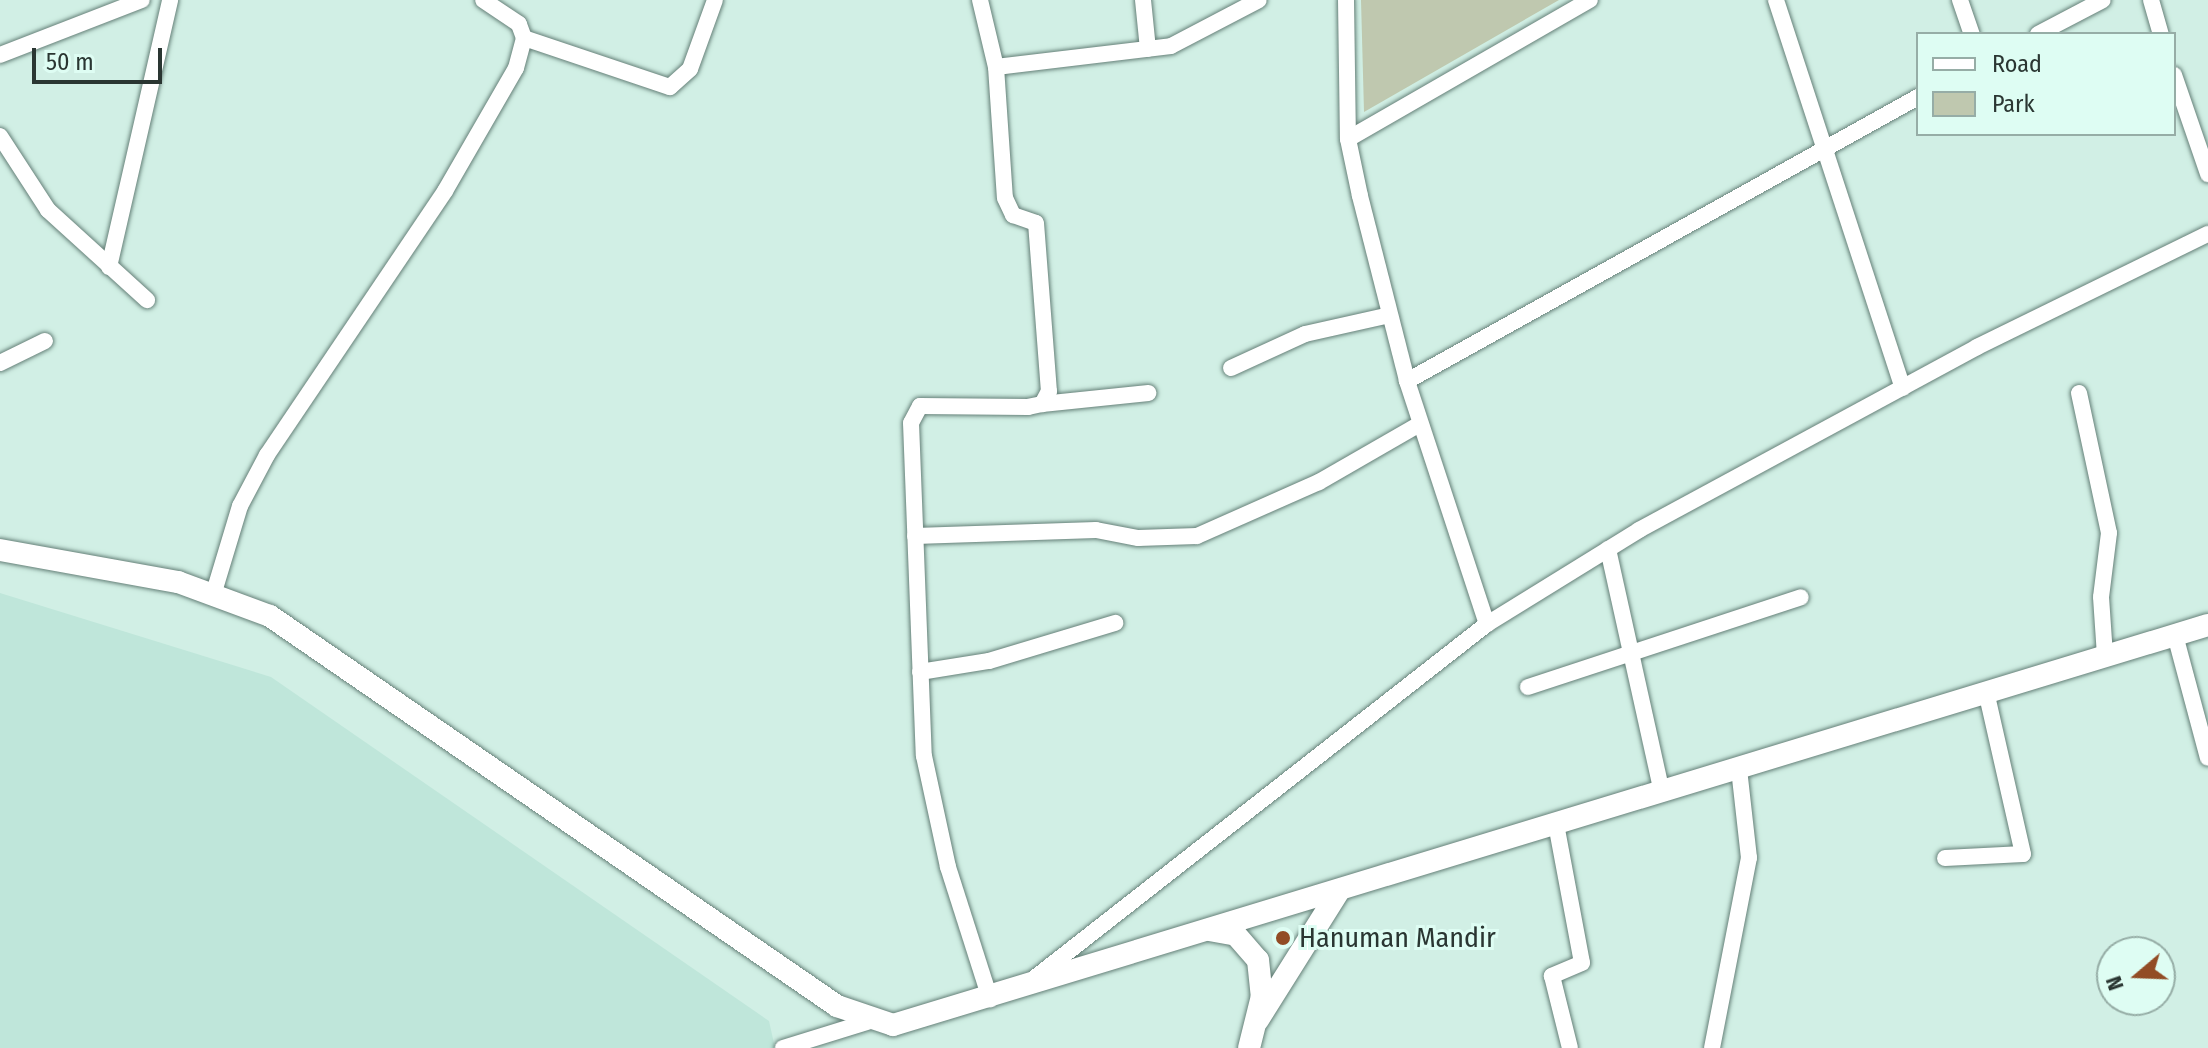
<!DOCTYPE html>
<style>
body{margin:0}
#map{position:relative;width:2208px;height:1048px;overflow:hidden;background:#d1efe5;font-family:"Fira Sans Condensed",sans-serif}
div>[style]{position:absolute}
.built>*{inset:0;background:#bfe6da}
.green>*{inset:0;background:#bfc8af}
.roads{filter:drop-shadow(0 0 2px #658078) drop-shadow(0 0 2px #658078)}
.street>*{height:16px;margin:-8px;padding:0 8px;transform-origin:8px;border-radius:8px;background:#fff}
.secondary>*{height:22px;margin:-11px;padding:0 11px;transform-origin:11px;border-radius:11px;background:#fff}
.dots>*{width:22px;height:22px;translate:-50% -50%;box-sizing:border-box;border:4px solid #defdf3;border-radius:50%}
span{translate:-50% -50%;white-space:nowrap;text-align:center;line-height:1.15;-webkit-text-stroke:6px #defdf3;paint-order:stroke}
.poi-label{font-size:28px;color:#2a3632}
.left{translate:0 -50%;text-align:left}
.legend{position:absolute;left:1916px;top:32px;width:260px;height:104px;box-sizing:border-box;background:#defdf3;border:2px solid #96ada6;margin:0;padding:10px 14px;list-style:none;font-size:24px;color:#2a3632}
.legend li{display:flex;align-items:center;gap:16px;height:40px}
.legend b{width:40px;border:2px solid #96ada6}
.north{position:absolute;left:2096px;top:936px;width:80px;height:80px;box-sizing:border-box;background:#defdf3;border:2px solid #96ada6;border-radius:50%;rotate:251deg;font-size:22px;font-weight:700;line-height:32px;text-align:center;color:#2a3632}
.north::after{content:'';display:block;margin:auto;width:28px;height:36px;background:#924c25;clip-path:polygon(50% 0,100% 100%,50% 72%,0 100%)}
.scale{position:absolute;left:32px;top:48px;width:130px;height:36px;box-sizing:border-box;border:4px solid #2a3632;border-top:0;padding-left:10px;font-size:24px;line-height:28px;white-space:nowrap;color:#2a3632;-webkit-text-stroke:6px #defdf3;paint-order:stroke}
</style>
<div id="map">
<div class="built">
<div style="clip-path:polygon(0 593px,271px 677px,769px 1021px,775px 1048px,0 1048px)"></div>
</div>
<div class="green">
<div style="clip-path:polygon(1361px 0,1559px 0,1364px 112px)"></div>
</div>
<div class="roads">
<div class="street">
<div style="left:980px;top:0;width:69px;rotate:76.6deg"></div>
<div style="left:996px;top:67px;width:131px;rotate:86.1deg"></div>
<div style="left:1005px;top:198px;width:19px;rotate:65deg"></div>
<div style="left:1013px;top:215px;width:24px;rotate:19deg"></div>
<div style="left:1036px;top:223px;width:169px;rotate:85.6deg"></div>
<div style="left:1049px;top:391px;width:15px;rotate:118deg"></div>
<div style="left:1042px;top:404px;width:14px;rotate:168deg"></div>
<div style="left:1028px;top:407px;width:108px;rotate:-179.5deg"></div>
<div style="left:920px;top:406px;width:19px;rotate:118deg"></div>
<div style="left:911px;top:423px;width:333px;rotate:87.8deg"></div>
<div style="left:924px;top:756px;width:114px;rotate:77.8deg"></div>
<div style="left:948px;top:867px;width:139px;rotate:72.3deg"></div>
<div style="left:1143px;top:0;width:49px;rotate:84.2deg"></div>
<div style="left:1346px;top:0;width:139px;rotate:89.2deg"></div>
<div style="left:1348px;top:139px;width:58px;rotate:78.1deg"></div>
<div style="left:1360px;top:196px;width:191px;rotate:75.7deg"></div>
<div style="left:1407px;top:381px;width:256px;rotate:71.8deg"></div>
<div style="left:1776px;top:0;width:408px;rotate:71.9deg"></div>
<div style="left:1960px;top:0;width:36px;rotate:71deg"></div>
<div style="left:2151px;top:0;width:35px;rotate:74deg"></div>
<div style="left:2038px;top:34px;width:73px;rotate:-27.6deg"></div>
<div style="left:524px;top:38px;width:154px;rotate:18.6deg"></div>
<div style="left:670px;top:87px;width:27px;rotate:-42deg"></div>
<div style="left:690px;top:69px;width:73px;rotate:-70.1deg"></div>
<div style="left:0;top:55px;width:152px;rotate:-21.2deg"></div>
<div style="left:996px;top:67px;width:176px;rotate:-6.8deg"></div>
<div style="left:1171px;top:46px;width:99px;rotate:-27.6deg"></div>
<div style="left:2174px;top:75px;width:105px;rotate:71deg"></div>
<div style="left:0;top:136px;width:88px;rotate:57deg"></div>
<div style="left:48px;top:210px;width:134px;rotate:42.3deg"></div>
<div style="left:1348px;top:139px;width:279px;rotate:-29.9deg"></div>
<div style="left:109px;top:267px;width:274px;rotate:-77.1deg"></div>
<div style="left:0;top:363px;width:50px;rotate:-26.1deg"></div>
<div style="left:1231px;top:368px;width:81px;rotate:-24.7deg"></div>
<div style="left:1305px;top:334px;width:87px;rotate:-12.6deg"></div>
<div style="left:1407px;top:381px;width:585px;rotate:-29.06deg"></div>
<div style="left:2079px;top:393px;width:143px;rotate:77.9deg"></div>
<div style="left:2109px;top:533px;width:64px;rotate:97.1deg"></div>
<div style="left:2101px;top:597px;width:59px;rotate:86.1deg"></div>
<div style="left:1042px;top:404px;width:107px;rotate:-5.9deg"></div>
<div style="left:915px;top:536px;width:181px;rotate:-1.9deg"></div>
<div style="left:1096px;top:530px;width:43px;rotate:10.8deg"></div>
<div style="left:1138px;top:538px;width:59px;rotate:-1.9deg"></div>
<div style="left:1197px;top:536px;width:133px;rotate:-23.9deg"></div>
<div style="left:1319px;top:482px;width:116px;rotate:-29.9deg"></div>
<div style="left:1608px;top:549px;width:249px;rotate:77.5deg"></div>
<div style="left:214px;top:592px;width:90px;rotate:-73.2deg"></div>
<div style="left:240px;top:506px;width:58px;rotate:-62.1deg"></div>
<div style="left:267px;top:455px;width:318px;rotate:-56deg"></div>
<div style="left:445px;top:191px;width:142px;rotate:-60deg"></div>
<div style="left:516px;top:68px;width:31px;rotate:-75deg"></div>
<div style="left:524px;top:38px;width:15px;rotate:-110deg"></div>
<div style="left:519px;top:24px;width:43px;rotate:-146.3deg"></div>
<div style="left:2175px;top:635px;width:127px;rotate:75deg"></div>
<div style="left:920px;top:672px;width:70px;rotate:-9.1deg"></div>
<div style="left:989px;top:661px;width:132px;rotate:-16.8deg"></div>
<div style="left:1528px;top:687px;width:287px;rotate:-18.2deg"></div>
<div style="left:1556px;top:824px;width:141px;rotate:79.4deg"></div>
<div style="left:1582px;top:963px;width:33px;rotate:157deg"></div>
<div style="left:1552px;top:976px;width:74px;rotate:76deg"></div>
<div style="left:1945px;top:858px;width:78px;rotate:-2.9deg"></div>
<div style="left:2023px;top:854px;width:167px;rotate:-102.8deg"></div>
<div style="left:1032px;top:980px;width:578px;rotate:-38.04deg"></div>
<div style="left:1487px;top:624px;width:179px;rotate:-31.7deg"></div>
<div style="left:1639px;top:530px;width:384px;rotate:-28.4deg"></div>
<div style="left:1977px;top:347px;width:257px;rotate:-26.1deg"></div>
<div style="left:783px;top:1048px;width:88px;rotate:-17.2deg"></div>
<div style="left:1712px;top:1048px;width:194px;rotate:-79deg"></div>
<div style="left:1749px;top:858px;width:90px;rotate:-96.4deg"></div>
</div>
<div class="secondary">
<div style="left:0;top:550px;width:181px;rotate:10.2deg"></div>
<div style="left:178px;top:582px;width:98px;rotate:20.3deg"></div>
<div style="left:270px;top:616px;width:688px;rotate:34.52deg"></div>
<div style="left:837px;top:1006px;width:59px;rotate:18.7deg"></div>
<div style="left:893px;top:1025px;width:1374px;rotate:-16.92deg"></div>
<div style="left:1209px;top:930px;width:27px;rotate:10deg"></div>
<div style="left:1236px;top:935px;width:33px;rotate:49deg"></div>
<div style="left:1258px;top:960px;width:36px;rotate:84deg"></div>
<div style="left:1262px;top:996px;width:54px;rotate:104deg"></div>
<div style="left:1258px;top:1020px;width:152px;rotate:-57.9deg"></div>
</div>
</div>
<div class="dots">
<div style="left:1283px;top:938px;background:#924c25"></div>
</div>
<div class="poi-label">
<span class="left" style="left:1299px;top:938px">Hanuman Mandir</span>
</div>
<ul class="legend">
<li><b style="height:10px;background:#fff"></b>Road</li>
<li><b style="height:22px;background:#bfc8af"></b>Park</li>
</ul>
<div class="north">N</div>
<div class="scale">50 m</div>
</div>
